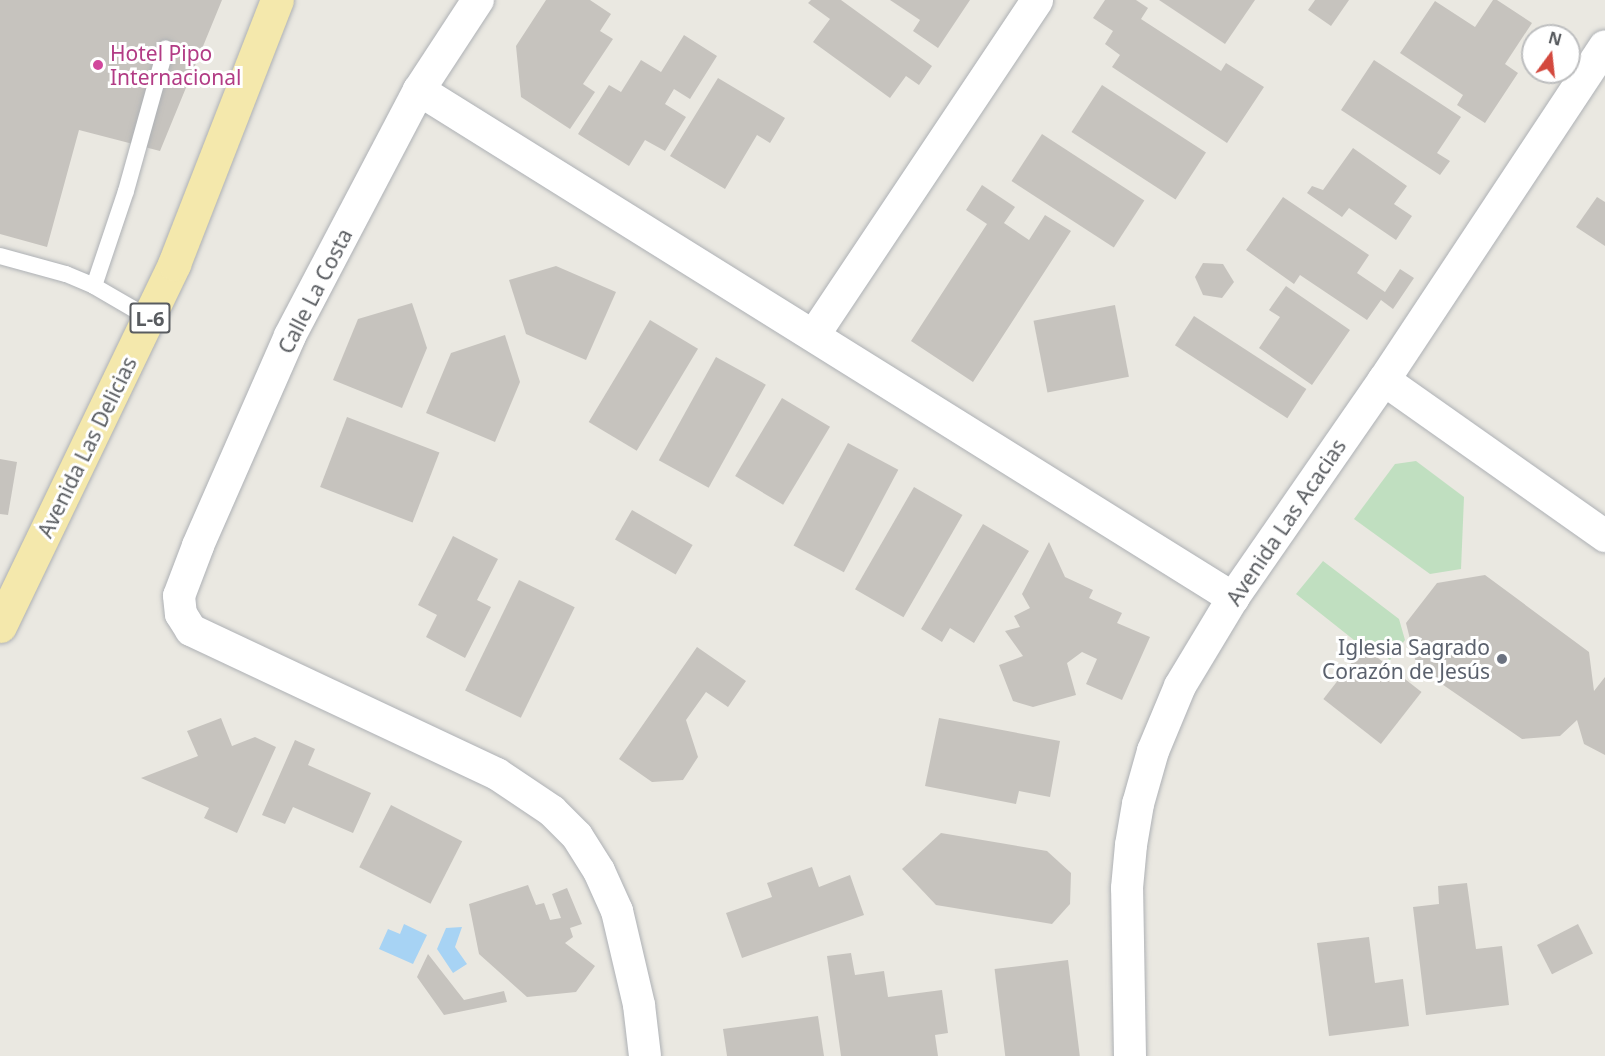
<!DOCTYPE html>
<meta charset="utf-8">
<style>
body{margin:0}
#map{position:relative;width:1605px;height:1056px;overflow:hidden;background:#eae8e1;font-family:"Noto Sans",sans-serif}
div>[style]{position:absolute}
.green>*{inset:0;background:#c0dfc0}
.water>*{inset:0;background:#a7d3f4}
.building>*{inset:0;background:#c6c3be;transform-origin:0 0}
.roads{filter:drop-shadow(0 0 2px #aeb1b5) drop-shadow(0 0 2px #aeb1b5)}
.lane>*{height:16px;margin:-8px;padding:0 8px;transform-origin:8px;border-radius:8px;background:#fff}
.street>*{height:32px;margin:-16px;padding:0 16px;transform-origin:16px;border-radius:16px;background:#fff}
.primary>*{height:33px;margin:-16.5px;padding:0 16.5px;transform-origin:16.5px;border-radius:16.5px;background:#f4e8ac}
.dots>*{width:16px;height:16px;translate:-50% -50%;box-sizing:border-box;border:3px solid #fff;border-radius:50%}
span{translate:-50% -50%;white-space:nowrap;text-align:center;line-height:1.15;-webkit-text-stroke:6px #fff;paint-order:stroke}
.shield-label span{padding:2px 4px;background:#fff;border:2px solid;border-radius:4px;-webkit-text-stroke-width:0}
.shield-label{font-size:20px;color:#595c60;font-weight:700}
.hotel-label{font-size:21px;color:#b23c85}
.left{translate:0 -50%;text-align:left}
.street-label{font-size:21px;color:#595c60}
.worship-label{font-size:21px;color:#5b616d}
.right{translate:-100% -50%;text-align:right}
.north{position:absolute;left:1521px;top:24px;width:60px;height:60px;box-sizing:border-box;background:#fff;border:2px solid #bdbebf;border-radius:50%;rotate:15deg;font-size:16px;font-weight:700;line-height:24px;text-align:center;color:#595c60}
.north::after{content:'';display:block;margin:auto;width:21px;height:27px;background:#d3493e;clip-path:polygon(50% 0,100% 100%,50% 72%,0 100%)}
</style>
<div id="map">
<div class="green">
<div style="clip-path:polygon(1416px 461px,1464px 497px,1461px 569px,1430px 574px,1354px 519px,1395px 464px)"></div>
<div style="clip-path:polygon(1323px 561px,1399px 619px,1405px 640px,1390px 660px,1364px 640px,1359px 644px,1296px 594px)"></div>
</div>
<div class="water">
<div style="clip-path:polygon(404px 924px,427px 935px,413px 964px,379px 949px,388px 929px,400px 934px)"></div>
<div style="clip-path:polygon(462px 927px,455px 947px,467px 964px,453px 973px,437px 949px,446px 928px)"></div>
</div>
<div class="building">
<div style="clip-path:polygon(0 0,222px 0,160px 151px,79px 130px,47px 247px,0 234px)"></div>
<div style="clip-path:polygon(546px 0,590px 0,611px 14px,600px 31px,613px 39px,583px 84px,595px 92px,570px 129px,521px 97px,516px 46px)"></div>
<div style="clip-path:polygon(811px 0,841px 0,932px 66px,919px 85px,906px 76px,890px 98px,813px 42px,830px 19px,808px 3px)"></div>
<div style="clip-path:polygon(890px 0,970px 0,938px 48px,913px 31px,920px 20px)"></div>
<div style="clip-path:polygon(1105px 0,1136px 0,1148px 8px,1141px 19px,1221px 71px,1226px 63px,1264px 87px,1227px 143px,1112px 67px,1120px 55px,1105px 44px,1113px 31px,1093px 18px)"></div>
<div style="clip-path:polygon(1159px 0,1255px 0,1225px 44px)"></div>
<div style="clip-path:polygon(1315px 0,1349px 0,1331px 26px,1308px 10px)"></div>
<div style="clip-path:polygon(1493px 0,1497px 0,1532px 23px,1505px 64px,1518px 73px,1485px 123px,1457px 105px,1463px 95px,1400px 53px,1435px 1px,1475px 27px)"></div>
<div style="clip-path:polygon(684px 35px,717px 56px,690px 99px,674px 89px,665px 104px,686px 117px,665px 151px,645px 140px,629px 166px,578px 134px,609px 85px,621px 92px,641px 60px,661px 72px)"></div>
<div style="clip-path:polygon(1374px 60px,1461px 117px,1437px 153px,1450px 161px,1440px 175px,1341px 110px)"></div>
<div style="clip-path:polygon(718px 78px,785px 118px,770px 143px,757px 135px,725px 189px,670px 156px)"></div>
<div style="left:1102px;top:85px;width:124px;height:56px;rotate:33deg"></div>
<div style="left:1042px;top:134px;width:122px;height:56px;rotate:33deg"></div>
<div style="clip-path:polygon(1353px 148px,1407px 186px,1394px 204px,1412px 216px,1396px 240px,1349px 208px,1342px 217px,1307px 193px,1312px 186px,1323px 190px)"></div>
<div style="clip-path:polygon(982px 185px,1015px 207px,1004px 223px,1029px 240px,1045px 215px,1071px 231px,973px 382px,911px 341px,987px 224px,966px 210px)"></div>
<div style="clip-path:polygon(1283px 197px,1369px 255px,1357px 273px,1385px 292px,1400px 269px,1414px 278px,1393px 309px,1381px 300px,1367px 320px,1300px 275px,1294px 284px,1246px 250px)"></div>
<div style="clip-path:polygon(1597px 197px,1605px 202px,1605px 246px,1576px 227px)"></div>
<div style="clip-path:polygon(1203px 263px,1223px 264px,1234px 282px,1222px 298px,1203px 295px,1195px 277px)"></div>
<div style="clip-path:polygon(556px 266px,616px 292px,586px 360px,526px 334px,509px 280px)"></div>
<div style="clip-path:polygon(1286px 286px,1350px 330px,1312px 385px,1259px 348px,1280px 317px,1269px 310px)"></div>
<div style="clip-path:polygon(412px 303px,427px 348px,402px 408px,333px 380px,358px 319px)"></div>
<div style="left:1115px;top:305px;width:73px;height:83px;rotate:79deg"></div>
<div style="left:1194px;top:316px;width:134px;height:35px;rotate:33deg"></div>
<div style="left:650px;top:320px;width:56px;height:119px;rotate:31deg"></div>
<div style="clip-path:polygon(505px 335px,520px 382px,495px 442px,426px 413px,451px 353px)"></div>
<div style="left:716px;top:357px;width:57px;height:118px;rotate:29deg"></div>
<div style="left:782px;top:398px;width:56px;height:91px;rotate:31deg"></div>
<div style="left:347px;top:417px;width:99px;height:75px;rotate:21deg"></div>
<div style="left:848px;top:443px;width:57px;height:116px;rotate:28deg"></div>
<div style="clip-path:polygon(0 459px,17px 462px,8px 515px,0 514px)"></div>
<div style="left:914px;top:487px;width:56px;height:118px;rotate:30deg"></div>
<div style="left:632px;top:510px;width:70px;height:34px;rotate:30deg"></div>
<div style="clip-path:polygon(983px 524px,1029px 551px,974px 643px,950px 628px,942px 642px,921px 629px)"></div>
<div style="clip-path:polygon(453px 536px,498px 559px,477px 600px,491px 607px,465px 658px,426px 637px,437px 615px,418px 605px)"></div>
<div style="clip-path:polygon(1049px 542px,1065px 577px,1093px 590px,1089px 598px,1122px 613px,1117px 623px,1150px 637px,1122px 700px,1086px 684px,1097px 659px,1082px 652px,1067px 663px,1076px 695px,1033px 707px,1013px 701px,999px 665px,1023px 656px,1005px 631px,1020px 627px,1014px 616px,1030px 608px,1022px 594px)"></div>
<div style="clip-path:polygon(1485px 575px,1589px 652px,1594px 691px,1605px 677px,1605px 755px,1584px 744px,1577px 720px,1560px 736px,1522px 739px,1417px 667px,1406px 623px,1437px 583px)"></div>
<div style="left:519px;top:580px;width:62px;height:123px;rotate:26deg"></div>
<div style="clip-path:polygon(697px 647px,746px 681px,728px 707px,706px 692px,686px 720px,698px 757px,683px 780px,652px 782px,619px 759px)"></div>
<div style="left:1364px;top:647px;width:73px;height:66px;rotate:38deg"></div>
<div style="clip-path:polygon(221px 718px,232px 746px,255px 737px,276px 747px,237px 833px,204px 818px,209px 808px,141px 778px,198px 756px,187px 731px)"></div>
<div style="clip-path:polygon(939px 718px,1060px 741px,1050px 797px,1019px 791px,1016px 804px,925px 786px)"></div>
<div style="clip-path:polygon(295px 740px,315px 749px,308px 765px,371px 793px,353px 833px,293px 807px,285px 824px,262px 815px)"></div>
<div style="left:391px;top:805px;width:80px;height:70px;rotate:27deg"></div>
<div style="clip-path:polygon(941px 833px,1047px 851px,1071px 873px,1070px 904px,1052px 924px,936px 905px,902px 869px)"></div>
<div style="clip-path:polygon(812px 867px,819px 887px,850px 875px,864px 915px,742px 958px,726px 913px,772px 897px,767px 883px)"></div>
<div style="clip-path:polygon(1467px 883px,1476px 949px,1502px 946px,1509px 1005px,1426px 1015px,1413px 907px,1439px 904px,1438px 886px)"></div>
<div style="clip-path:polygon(528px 885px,536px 905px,544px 903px,550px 920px,561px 918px,552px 894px,567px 888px,582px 924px,570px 928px,573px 937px,565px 943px,595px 966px,576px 992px,527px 997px,479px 954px,469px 904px)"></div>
<div style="left:1578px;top:924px;width:33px;height:46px;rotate:63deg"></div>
<div style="clip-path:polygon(1369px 937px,1375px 983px,1403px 979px,1409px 1026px,1329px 1036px,1317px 943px)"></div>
<div style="clip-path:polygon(851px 953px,855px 975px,884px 971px,888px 997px,942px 990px,948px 1033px,935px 1035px,938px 1056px,841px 1056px,827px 956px)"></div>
<div style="clip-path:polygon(428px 954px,464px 1000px,504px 991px,507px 1002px,444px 1015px,417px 977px)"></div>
<div style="left:1068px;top:960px;width:97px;height:74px;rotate:83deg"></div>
<div style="clip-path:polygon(818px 1016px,824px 1056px,727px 1056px,723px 1029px)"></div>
</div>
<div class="roads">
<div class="lane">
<div style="left:0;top:256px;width:68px;rotate:15.3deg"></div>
<div style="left:66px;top:274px;width:30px;rotate:23deg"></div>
<div style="left:149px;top:318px;width:64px;rotate:-149.8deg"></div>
<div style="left:94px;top:286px;width:100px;rotate:-71.4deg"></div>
<div style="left:126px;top:191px;width:148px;rotate:-74.4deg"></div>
</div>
<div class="street">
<div style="left:478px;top:0;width:108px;rotate:123.2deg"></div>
<div style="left:419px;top:90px;width:278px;rotate:117.7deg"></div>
<div style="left:290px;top:336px;width:229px;rotate:113.7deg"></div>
<div style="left:198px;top:546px;width:53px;rotate:110.8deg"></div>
<div style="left:179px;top:596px;width:18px;rotate:84deg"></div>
<div style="left:181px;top:614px;width:19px;rotate:58deg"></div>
<div style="left:191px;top:630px;width:338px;rotate:25.2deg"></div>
<div style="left:497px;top:774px;width:66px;rotate:33.9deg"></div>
<div style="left:552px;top:811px;width:35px;rotate:45deg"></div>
<div style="left:577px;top:836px;width:41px;rotate:57.8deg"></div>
<div style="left:599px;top:871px;width:44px;rotate:65.8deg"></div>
<div style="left:617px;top:911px;width:97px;rotate:76.8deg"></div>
<div style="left:639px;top:1005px;width:51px;rotate:83.3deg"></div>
<div style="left:419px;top:90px;width:960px;rotate:31.97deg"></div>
<div style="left:814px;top:335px;width:402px;rotate:-56.3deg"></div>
<div style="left:1384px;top:380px;width:271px;rotate:35.2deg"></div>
<div style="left:1130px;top:1056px;width:168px;rotate:-91deg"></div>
<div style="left:1127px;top:888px;width:43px;rotate:-84.7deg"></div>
<div style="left:1131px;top:845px;width:42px;rotate:-80.3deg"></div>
<div style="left:1138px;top:804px;width:55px;rotate:-74.2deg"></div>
<div style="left:1153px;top:751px;width:70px;rotate:-67.4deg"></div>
<div style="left:1180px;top:686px;width:103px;rotate:-58.9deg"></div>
<div style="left:1233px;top:598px;width:265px;rotate:-55.3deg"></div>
<div style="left:1384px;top:380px;width:400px;rotate:-56.5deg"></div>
</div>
<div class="primary">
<div style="left:0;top:626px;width:402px;rotate:-64.3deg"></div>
<div style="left:174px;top:264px;width:283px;rotate:-68.7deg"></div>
</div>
</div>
<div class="dots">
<div style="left:98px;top:65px;background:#d1479c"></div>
<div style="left:1502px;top:659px;background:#6b7280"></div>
</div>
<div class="shield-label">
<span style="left:150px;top:318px">L-6</span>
</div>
<div class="hotel-label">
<span class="left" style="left:110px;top:65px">Hotel Pipo<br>Internacional</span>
</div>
<div class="street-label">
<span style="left:315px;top:291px;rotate:-63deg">Calle La Costa</span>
<span style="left:87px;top:447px;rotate:-64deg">Avenida Las Delicias</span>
<span style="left:1286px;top:522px;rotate:-56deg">Avenida Las Acacias</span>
</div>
<div class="worship-label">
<span class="right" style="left:1490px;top:659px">Iglesia Sagrado<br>Corazón de Jesús</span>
</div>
<div class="north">N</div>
</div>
